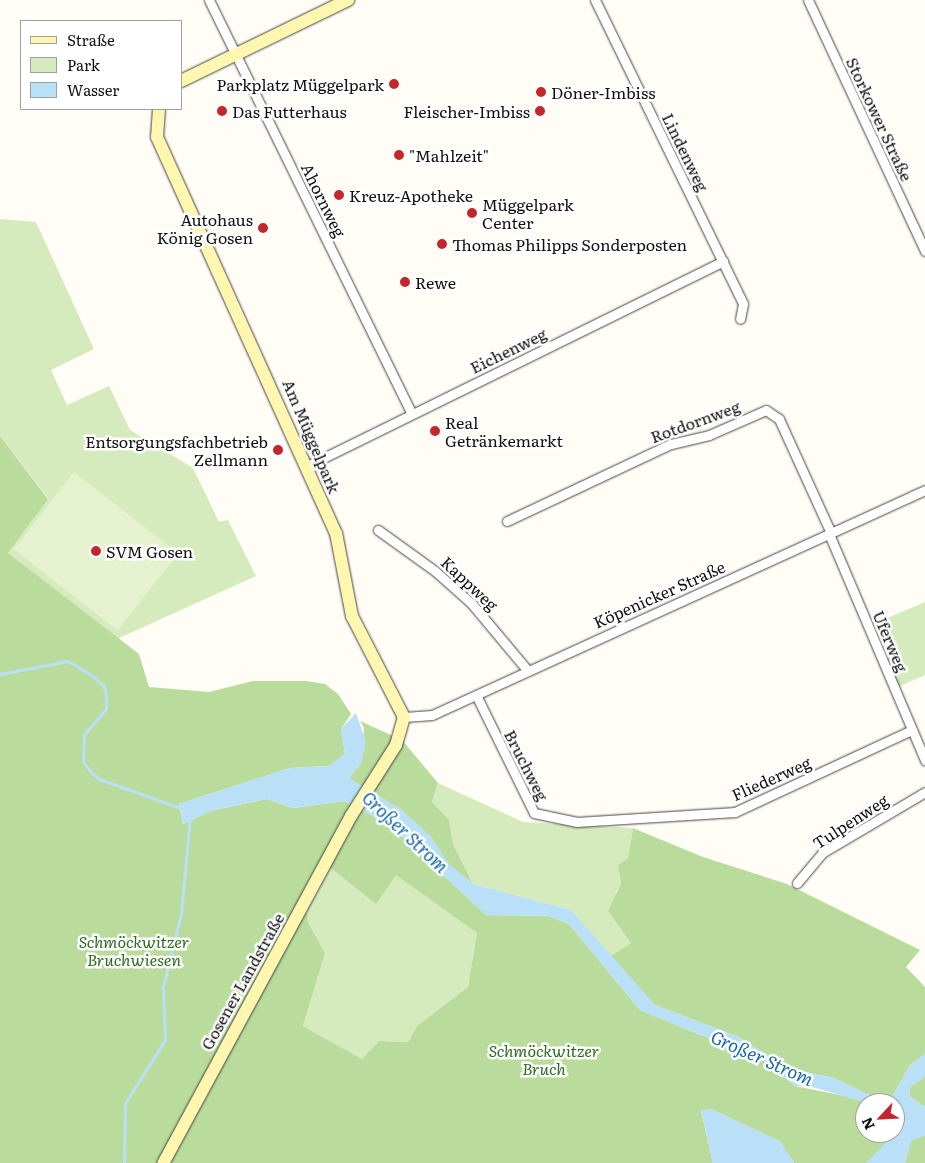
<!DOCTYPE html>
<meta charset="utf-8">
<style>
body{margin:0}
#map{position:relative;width:925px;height:1163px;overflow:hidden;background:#fffdf5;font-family:Literata,serif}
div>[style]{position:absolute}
.green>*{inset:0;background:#d5ebbd}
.forest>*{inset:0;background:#b9dc9c}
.pitch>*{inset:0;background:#e6f2cf;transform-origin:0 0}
.water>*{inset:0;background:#b9e0f7}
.stream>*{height:3px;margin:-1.5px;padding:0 1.5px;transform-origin:1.5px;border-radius:1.5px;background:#b9e0f7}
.roads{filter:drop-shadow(0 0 1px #444) drop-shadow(0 0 1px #444)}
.street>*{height:9px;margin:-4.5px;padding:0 4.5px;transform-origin:4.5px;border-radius:4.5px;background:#fff}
.secondary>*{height:12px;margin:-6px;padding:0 6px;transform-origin:6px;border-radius:6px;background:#fff6b0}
.dots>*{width:14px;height:14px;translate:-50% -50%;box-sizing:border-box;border:2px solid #fff;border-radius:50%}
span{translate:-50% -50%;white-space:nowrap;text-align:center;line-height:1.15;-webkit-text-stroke:5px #fff;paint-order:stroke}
.poi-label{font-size:16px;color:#111}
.right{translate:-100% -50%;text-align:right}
.left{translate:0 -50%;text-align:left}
.street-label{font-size:16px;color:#111}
.park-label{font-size:16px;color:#2f6b1f;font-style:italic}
.water-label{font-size:18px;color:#1768a6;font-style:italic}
.legend{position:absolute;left:20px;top:20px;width:162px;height:90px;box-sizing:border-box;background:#fff;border:1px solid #a0a0a0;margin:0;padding:6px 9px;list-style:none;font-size:15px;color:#111}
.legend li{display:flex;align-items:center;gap:10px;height:25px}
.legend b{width:25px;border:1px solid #a0a0a0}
.north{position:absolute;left:855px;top:1093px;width:50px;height:50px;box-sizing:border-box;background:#fff;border:1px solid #a0a0a0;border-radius:50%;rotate:245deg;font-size:14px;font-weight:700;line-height:20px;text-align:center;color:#111}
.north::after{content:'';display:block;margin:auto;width:18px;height:22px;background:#c4262e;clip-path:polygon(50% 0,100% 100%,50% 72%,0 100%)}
</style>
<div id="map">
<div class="green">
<div style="clip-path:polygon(0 219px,36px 222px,94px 349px,51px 370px,67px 405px,109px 386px,130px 430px,193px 468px,219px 522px,228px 520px,256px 576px,117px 639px,8px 553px,48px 498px,0 436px)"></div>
<div style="clip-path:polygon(925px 602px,925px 675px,896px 688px,869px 626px)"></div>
<div style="clip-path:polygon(438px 783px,523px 822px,633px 828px,628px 858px,618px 865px,621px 883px,616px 892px,631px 943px,609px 957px,571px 910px,473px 884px,453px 844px,449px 820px,432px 802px)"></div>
<div style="clip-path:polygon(321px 860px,396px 874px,477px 933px,468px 987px,417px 1026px,408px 1042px,379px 1041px,362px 1059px,303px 1026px,325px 953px,308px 922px,304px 892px)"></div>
</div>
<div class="forest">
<div style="clip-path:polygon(evenodd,0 436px,48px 499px,8px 553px,139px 654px,149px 687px,209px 692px,253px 681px,306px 681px,325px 684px,338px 694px,351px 714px,341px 729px,345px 754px,329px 766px,290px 768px,179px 804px,183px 824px,210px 811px,267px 799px,293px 808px,345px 801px,391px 826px,486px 915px,549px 916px,569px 924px,640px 1010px,764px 1061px,795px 1086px,865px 1100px,865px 1133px,895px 1133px,897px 1124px,898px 1129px,885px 1148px,866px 1163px,794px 1163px,779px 1141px,711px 1109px,701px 1111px,713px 1163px,0 1163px,0 436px,321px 860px,376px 904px,396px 875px,477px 933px,468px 987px,417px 1026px,408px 1042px,379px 1041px,362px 1059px,303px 1026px,325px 953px,308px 922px,304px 892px,321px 860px)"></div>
<div style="clip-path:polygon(360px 721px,402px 740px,438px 783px,432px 802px,449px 820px,453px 844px,473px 884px,448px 864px,430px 836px,349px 778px,361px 763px,364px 728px)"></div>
<div style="clip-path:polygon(633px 828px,703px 857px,787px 884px,920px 950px,906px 967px,925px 987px,925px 1054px,910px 1065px,892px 1097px,878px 1099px,834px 1078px,791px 1069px,736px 1036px,655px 1005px,635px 988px,609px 957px,631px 943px,608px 911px,621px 883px,618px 865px,628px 858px)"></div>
<div style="clip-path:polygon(925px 1076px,925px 1107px,909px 1096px,910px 1087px)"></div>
<div style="clip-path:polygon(925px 1135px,925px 1163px,905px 1163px,911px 1140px)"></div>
</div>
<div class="pitch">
<div style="left:74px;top:472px;width:132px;height:98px;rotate:38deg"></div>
</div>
<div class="water">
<div style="clip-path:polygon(356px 713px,366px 742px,361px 763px,349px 778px,401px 809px,430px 836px,449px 864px,473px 884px,571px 910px,655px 1005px,736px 1036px,791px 1069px,834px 1078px,878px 1099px,892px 1097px,910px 1065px,925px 1054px,925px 1076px,910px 1087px,909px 1096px,925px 1107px,925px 1135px,911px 1141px,905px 1163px,866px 1163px,898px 1130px,895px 1103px,867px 1103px,809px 1086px,795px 1086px,764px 1061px,640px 1010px,569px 924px,549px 916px,486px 915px,391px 826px,345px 801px,293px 808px,267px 799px,210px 811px,183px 824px,179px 804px,290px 768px,329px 766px,345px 754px,341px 729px)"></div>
<div style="clip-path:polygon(711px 1109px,780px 1141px,794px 1163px,713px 1163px,701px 1110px)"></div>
</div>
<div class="stream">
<div style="left:0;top:674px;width:69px;rotate:-10.8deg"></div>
<div style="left:68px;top:661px;width:29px;rotate:31deg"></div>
<div style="left:93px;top:676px;width:15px;rotate:42deg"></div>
<div style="left:104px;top:686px;width:10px;rotate:79deg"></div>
<div style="left:106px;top:696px;width:13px;rotate:90deg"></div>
<div style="left:106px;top:709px;width:33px;rotate:131deg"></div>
<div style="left:84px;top:734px;width:27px;rotate:92deg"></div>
<div style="left:83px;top:761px;width:12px;rotate:55deg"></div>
<div style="left:90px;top:771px;width:12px;rotate:42deg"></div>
<div style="left:99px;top:779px;width:87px;rotate:19.5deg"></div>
<div style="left:124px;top:1163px;width:60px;rotate:-89deg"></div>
<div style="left:125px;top:1103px;width:75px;rotate:-57.6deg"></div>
<div style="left:165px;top:1040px;width:53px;rotate:-92.2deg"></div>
<div style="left:163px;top:987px;width:75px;rotate:-76.1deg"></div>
<div style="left:181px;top:914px;width:97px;rotate:-84.7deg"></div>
</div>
<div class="roads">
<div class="street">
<div style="left:209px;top:0;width:461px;rotate:63.9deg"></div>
<div style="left:595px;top:0;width:338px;rotate:64deg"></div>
<div style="left:743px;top:304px;width:15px;rotate:101deg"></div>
<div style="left:808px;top:0;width:277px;rotate:65deg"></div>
<div style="left:307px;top:466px;width:464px;rotate:-26.2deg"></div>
<div style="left:507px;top:521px;width:181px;rotate:-25.2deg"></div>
<div style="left:671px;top:444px;width:39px;rotate:-13deg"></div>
<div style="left:709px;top:435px;width:62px;rotate:-23.7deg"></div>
<div style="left:766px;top:410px;width:16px;rotate:35deg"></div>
<div style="left:779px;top:419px;width:125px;rotate:65.5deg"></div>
<div style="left:378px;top:530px;width:70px;rotate:35.7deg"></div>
<div style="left:435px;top:571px;width:50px;rotate:41.7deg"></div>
<div style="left:472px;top:604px;width:87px;rotate:50.1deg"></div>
<div style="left:829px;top:534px;width:246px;rotate:67deg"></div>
<div style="left:476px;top:695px;width:131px;rotate:63.8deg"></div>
<div style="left:534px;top:813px;width:44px;rotate:11.8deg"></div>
<div style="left:577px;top:822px;width:158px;rotate:-3.6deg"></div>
<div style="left:735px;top:812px;width:195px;rotate:-24.9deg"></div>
<div style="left:404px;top:717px;width:28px;rotate:-4deg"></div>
<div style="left:432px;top:715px;width:542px;rotate:-24.53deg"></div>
<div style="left:797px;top:883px;width:39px;rotate:-50deg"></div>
<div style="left:822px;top:853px;width:120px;rotate:-30.6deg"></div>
</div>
<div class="secondary">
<div style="left:181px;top:81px;width:186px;rotate:-25.9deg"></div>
<div style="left:159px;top:109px;width:28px;rotate:94deg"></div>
<div style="left:157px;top:137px;width:435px;rotate:65.7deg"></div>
<div style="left:336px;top:533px;width:85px;rotate:79.1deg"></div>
<div style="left:352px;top:616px;width:114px;rotate:62.8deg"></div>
<div style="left:404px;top:717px;width:29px;rotate:106deg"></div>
<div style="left:396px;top:745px;width:84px;rotate:122.4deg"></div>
<div style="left:351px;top:816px;width:395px;rotate:118.4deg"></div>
</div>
</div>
<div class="dots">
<div style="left:394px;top:84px;background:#c4262e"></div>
<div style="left:541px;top:92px;background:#c4262e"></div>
<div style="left:222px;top:111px;background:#c4262e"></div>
<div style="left:540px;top:111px;background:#c4262e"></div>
<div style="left:399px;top:155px;background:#c4262e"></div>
<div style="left:339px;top:195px;background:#c4262e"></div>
<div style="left:472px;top:213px;background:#c4262e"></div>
<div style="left:263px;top:228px;background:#c4262e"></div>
<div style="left:442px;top:244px;background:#c4262e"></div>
<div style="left:405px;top:282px;background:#c4262e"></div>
<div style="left:435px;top:431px;background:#c4262e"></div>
<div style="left:278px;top:450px;background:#c4262e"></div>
<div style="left:96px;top:551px;background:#c4262e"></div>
</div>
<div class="poi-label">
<span class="right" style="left:384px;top:84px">Parkplatz Müggelpark</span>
<span class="left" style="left:551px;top:92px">Döner-Imbiss</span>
<span class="left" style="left:232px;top:111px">Das Futterhaus</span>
<span class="right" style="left:530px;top:111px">Fleischer-Imbiss</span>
<span class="left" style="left:409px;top:155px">"Mahlzeit"</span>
<span class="left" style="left:349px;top:195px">Kreuz-Apotheke</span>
<span class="left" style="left:482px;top:213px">Müggelpark<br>Center</span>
<span class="right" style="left:253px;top:228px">Autohaus<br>König Gosen</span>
<span class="left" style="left:452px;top:244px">Thomas Philipps Sonderposten</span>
<span class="left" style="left:415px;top:282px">Rewe</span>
<span class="left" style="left:445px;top:431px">Real<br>Getränkemarkt</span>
<span class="right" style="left:268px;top:450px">Entsorgungsfachbetrieb<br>Zellmann</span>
<span class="left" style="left:106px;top:551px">SVM Gosen</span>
</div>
<div class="street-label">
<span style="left:880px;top:119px;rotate:65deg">Storkower Straße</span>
<span style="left:686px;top:152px;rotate:64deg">Lindenweg</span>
<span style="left:324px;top:200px;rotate:64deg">Ahornweg</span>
<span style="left:508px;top:350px;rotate:-26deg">Eichenweg</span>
<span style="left:695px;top:421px;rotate:-20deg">Rotdornweg</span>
<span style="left:312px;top:436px;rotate:67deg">Am Müggelpark</span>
<span style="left:470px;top:583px;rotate:43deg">Kappweg</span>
<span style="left:659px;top:594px;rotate:-24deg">Köpenicker Straße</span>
<span style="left:891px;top:641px;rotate:67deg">Uferweg</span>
<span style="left:527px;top:765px;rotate:63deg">Bruchweg</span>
<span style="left:771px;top:778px;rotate:-24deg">Fliederweg</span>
<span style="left:850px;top:821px;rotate:-33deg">Tulpenweg</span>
<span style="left:242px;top:981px;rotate:-61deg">Gosener Landstraße</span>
</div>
<div class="park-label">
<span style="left:134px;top:950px">Schmöckwitzer<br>Bruchwiesen</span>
<span style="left:544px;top:1059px">Schmöckwitzer<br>Bruch</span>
</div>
<div class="water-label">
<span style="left:405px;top:832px;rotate:43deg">Großer Strom</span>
<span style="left:762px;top:1058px;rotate:24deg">Großer Strom</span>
</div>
<ul class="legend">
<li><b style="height:6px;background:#fff6b0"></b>Straße</li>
<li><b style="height:14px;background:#d5ebbd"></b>Park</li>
<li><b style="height:14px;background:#b9e0f7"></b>Wasser</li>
</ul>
<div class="north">N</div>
</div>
